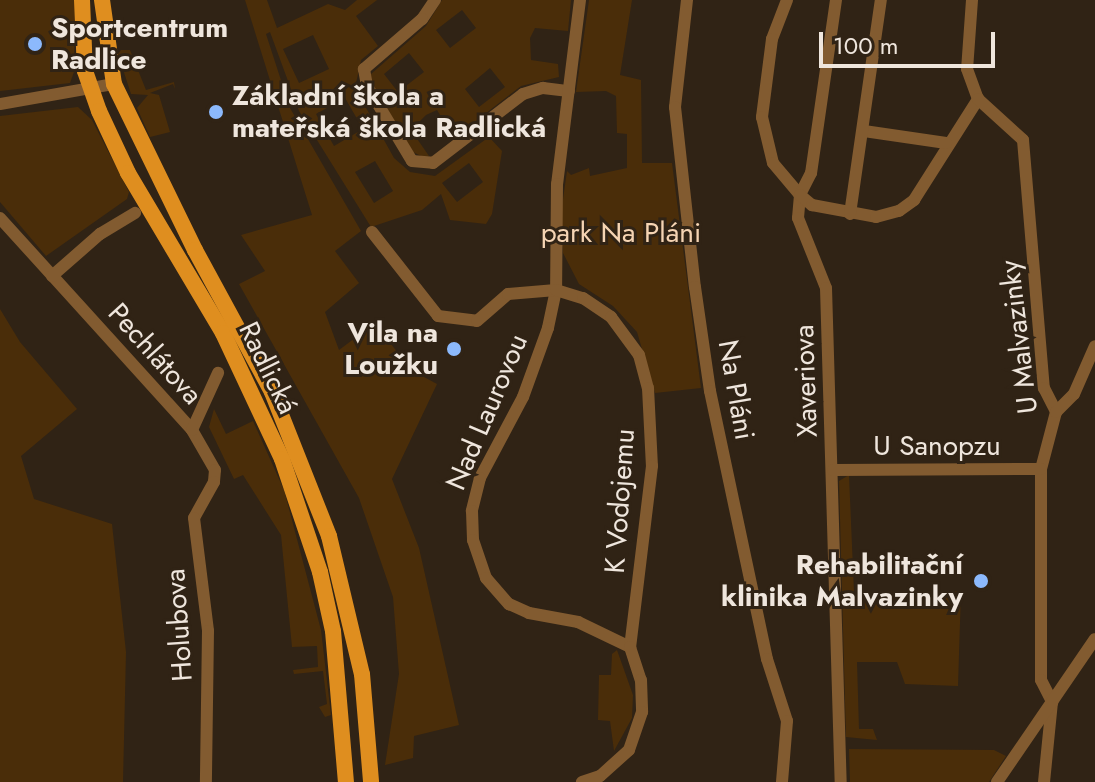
<!DOCTYPE html>
<meta charset="utf-8">
<style>
body{margin:0}
#map{position:relative;width:1095px;height:782px;overflow:hidden;background:#302315;font-family:Jost,sans-serif}
div>[style]{position:absolute}
.green>*{inset:0;background:#4a2d09}
.minor>*{height:12px;margin:-6px;padding:0 6px;transform-origin:6px;border-radius:6px;background:#825b30}
.major>*{height:16px;margin:-8px;padding:0 8px;transform-origin:8px;border-radius:8px;background:#df8e1f}
.dots>*{width:22px;height:22px;translate:-50% -50%;box-sizing:border-box;border:4px solid #302315;border-radius:50%}
span{translate:-50% -50%;white-space:nowrap;text-align:center;line-height:1.15;-webkit-text-stroke:6px #302315;paint-order:stroke}
.poi-label{font-size:28px;color:#efe6dd;font-weight:700}
.left{translate:0 -50%;text-align:left}
.right{translate:-100% -50%;text-align:right}
.park-label{font-size:28px;color:#f5d4b3}
.street-label{font-size:28px;color:#efe6dd}
.scale{position:absolute;left:819px;top:32px;width:176px;height:36px;box-sizing:border-box;border:4px solid #efe6dd;border-top:0;padding-left:10px;font-size:24px;line-height:28px;white-space:nowrap;color:#efe6dd;-webkit-text-stroke:6px #302315;paint-order:stroke}
</style>
<div id="map">
<div class="green">
<div style="clip-path:polygon(0 0,75px 0,74px 72px,70px 83px,0 91px)"></div>
<div style="clip-path:polygon(evenodd,245px 0,267px 0,277px 28px,328px 4px,345px 10px,357px 0,377px 0,356px 16px,378px 46px,361px 60px,355px 88px,394px 158px,410px 172px,435px 176px,489px 137px,502px 151px,492px 214px,486px 224px,450px 220px,441px 194px,422px 210px,371px 227px,299px 111px,270px 32px,266px 34px,290px 108px,361px 231px,335px 251px,359px 283px,325px 312px,339px 350px,375px 323px,411px 370px,437px 384px,392px 479px,419px 548px,459px 725px,414px 736px,413px 758px,385px 765px,399px 674px,393px 597px,359px 498px,239px 284px,265px 271px,241px 235px,312px 215px,245px 0,313px 35px,329px 69px,299px 83px,283px 49px,313px 35px,245px 0,345px 98px,363px 129px,334px 146px,316px 114px,345px 98px,245px 0,375px 161px,393px 191px,374px 203px,355px 172px,375px 161px,245px 0,469px 163px,483px 182px,457px 202px,442px 183px,469px 163px)"></div>
<div style="clip-path:polygon(evenodd,442px 0,571px 0,568px 31px,535px 28px,530px 38px,531px 60px,558px 64px,559px 77px,521px 86px,454px 138px,437px 110px,426px 115px,411px 130px,429px 156px,423px 157px,413px 152px,371px 83px,371px 74px,426px 26px,442px 0,462px 10px,476px 28px,450px 48px,436px 30px,462px 10px,442px 0,409px 53px,424px 72px,398px 92px,384px 74px,409px 53px,442px 0,490px 68px,505px 87px,479px 107px,465px 89px,490px 68px)"></div>
<div style="clip-path:polygon(589px 0,632px 0,620px 75px,641px 80px,642px 163px,672px 163px,701px 388px,655px 393px,637px 332px,613px 306px,579px 284px,563px 253px,560px 220px,567px 171px,571px 175px,589px 168px,590px 176px,627px 168px,627px 134px,617px 133px,616px 96px,606px 91px,576px 92px)"></div>
<div style="clip-path:polygon(121px 50px,130px 50px,146px 90px,174px 82px,175px 89px,173px 84px,150px 93px,159px 95px,170px 132px,150px 137px,137px 108px,148px 95px,131px 94px,118px 54px)"></div>
<div style="clip-path:polygon(78px 107px,92px 120px,129px 192px,127px 199px,46px 256px,0 202px,0 116px)"></div>
<div style="clip-path:polygon(0 309px,20px 342px,77px 409px,21px 456px,34px 499px,112px 524px,126px 652px,123px 782px,0 782px)"></div>
<div style="clip-path:polygon(214px 409px,226px 434px,253px 421px,284px 490px,321px 630px,331px 715px,325px 717px,319px 707px,327px 704px,323px 671px,294px 674px,293px 670px,318px 667px,317px 646px,292px 647px,281px 535px,243px 475px,234px 479px,209px 427px)"></div>
<div style="clip-path:polygon(849px 475px,854px 592px,961px 591px,958px 686px,905px 684px,897px 662px,857px 662px,859px 729px,873px 729px,877px 740px,846px 737px,839px 481px)"></div>
<div style="clip-path:polygon(617px 650px,633px 695px,632px 718px,614px 751px,610px 721px,598px 720px,599px 675px,611px 675px,612px 654px)"></div>
<div style="clip-path:polygon(849px 749px,994px 750px,1006px 756px,989px 782px,850px 782px)"></div>
</div>
<div class="minor">
<div style="left:435px;top:0;width:23px;rotate:124deg"></div>
<div style="left:422px;top:19px;width:77px;rotate:139.2deg"></div>
<div style="left:364px;top:69px;width:17px;rotate:80deg"></div>
<div style="left:367px;top:86px;width:87px;rotate:59deg"></div>
<div style="left:412px;top:161px;width:21px;rotate:5deg"></div>
<div style="left:433px;top:163px;width:113px;rotate:-37.5deg"></div>
<div style="left:523px;top:94px;width:21px;rotate:-17deg"></div>
<div style="left:543px;top:88px;width:26px;rotate:7deg"></div>
<div style="left:580px;top:0;width:185px;rotate:97.1deg"></div>
<div style="left:557px;top:184px;width:106px;rotate:90.5deg"></div>
<div style="left:556px;top:290px;width:39px;rotate:102deg"></div>
<div style="left:548px;top:328px;width:73px;rotate:109.9deg"></div>
<div style="left:523px;top:397px;width:92px;rotate:118deg"></div>
<div style="left:480px;top:478px;width:34px;rotate:104deg"></div>
<div style="left:472px;top:511px;width:29px;rotate:88deg"></div>
<div style="left:473px;top:540px;width:40px;rotate:71.1deg"></div>
<div style="left:486px;top:578px;width:35px;rotate:49deg"></div>
<div style="left:509px;top:604px;width:22px;rotate:24deg"></div>
<div style="left:529px;top:613px;width:50px;rotate:10.4deg"></div>
<div style="left:578px;top:622px;width:58px;rotate:25.7deg"></div>
<div style="left:687px;top:0;width:108px;rotate:96.4deg"></div>
<div style="left:675px;top:107px;width:181px;rotate:83.7deg"></div>
<div style="left:695px;top:287px;width:105px;rotate:81.8deg"></div>
<div style="left:710px;top:391px;width:274px;rotate:78deg"></div>
<div style="left:767px;top:659px;width:65px;rotate:72.1deg"></div>
<div style="left:787px;top:721px;width:61px;rotate:94.7deg"></div>
<div style="left:787px;top:0;width:42px;rotate:111deg"></div>
<div style="left:772px;top:39px;width:79px;rotate:97.3deg"></div>
<div style="left:762px;top:117px;width:47px;rotate:76.6deg"></div>
<div style="left:773px;top:163px;width:42px;rotate:49.8deg"></div>
<div style="left:800px;top:195px;width:23px;rotate:95deg"></div>
<div style="left:798px;top:218px;width:75px;rotate:68.2deg"></div>
<div style="left:826px;top:288px;width:494px;rotate:88.3deg"></div>
<div style="left:836px;top:0;width:175px;rotate:98.2deg"></div>
<div style="left:811px;top:173px;width:25px;rotate:117deg"></div>
<div style="left:800px;top:195px;width:16px;rotate:40deg"></div>
<div style="left:812px;top:205px;width:65px;rotate:10.6deg"></div>
<div style="left:876px;top:217px;width:24px;rotate:-15deg"></div>
<div style="left:899px;top:211px;width:19px;rotate:-36deg"></div>
<div style="left:914px;top:200px;width:120px;rotate:-57.6deg"></div>
<div style="left:972px;top:0;width:69px;rotate:94.1deg"></div>
<div style="left:967px;top:69px;width:32px;rotate:70deg"></div>
<div style="left:978px;top:99px;width:61px;rotate:42.3deg"></div>
<div style="left:1023px;top:140px;width:249px;rotate:85.2deg"></div>
<div style="left:1044px;top:388px;width:27px;rotate:63deg"></div>
<div style="left:1056px;top:412px;width:59px;rotate:104.7deg"></div>
<div style="left:1041px;top:469px;width:211px;rotate:90deg"></div>
<div style="left:1041px;top:680px;width:25px;rotate:63deg"></div>
<div style="left:1052px;top:702px;width:80px;rotate:95.7deg"></div>
<div style="left:0;top:104px;width:116px;rotate:-10deg"></div>
<div style="left:864px;top:131px;width:83px;rotate:8.3deg"></div>
<div style="left:850px;top:214px;width:216px;rotate:-81.8deg"></div>
<div style="left:0;top:218px;width:286px;rotate:47.8deg"></div>
<div style="left:192px;top:430px;width:46px;rotate:60.1deg"></div>
<div style="left:215px;top:470px;width:12px;rotate:95deg"></div>
<div style="left:214px;top:482px;width:41px;rotate:119.1deg"></div>
<div style="left:194px;top:518px;width:114px;rotate:82.9deg"></div>
<div style="left:208px;top:631px;width:151px;rotate:90.8deg"></div>
<div style="left:372px;top:232px;width:107px;rotate:51.8deg"></div>
<div style="left:438px;top:316px;width:39px;rotate:7deg"></div>
<div style="left:477px;top:321px;width:41px;rotate:-41.1deg"></div>
<div style="left:508px;top:294px;width:48px;rotate:-4.8deg"></div>
<div style="left:556px;top:290px;width:28px;rotate:17deg"></div>
<div style="left:583px;top:298px;width:34px;rotate:34deg"></div>
<div style="left:611px;top:317px;width:47px;rotate:53.6deg"></div>
<div style="left:639px;top:355px;width:34px;rotate:75deg"></div>
<div style="left:648px;top:388px;width:78px;rotate:87.1deg"></div>
<div style="left:652px;top:466px;width:182px;rotate:96.9deg"></div>
<div style="left:630px;top:647px;width:35px;rotate:72deg"></div>
<div style="left:641px;top:680px;width:32px;rotate:88deg"></div>
<div style="left:642px;top:712px;width:40px;rotate:108.9deg"></div>
<div style="left:629px;top:750px;width:39px;rotate:138deg"></div>
<div style="left:600px;top:776px;width:19px;rotate:162deg"></div>
<div style="left:52px;top:276px;width:64px;rotate:-41.2deg"></div>
<div style="left:100px;top:234px;width:41px;rotate:-31deg"></div>
<div style="left:1056px;top:412px;width:25px;rotate:-45deg"></div>
<div style="left:1074px;top:394px;width:52px;rotate:-66.4deg"></div>
<div style="left:192px;top:430px;width:63px;rotate:-65.5deg"></div>
<div style="left:833px;top:470px;width:208px;rotate:-0.3deg"></div>
<div style="left:997px;top:782px;width:173px;rotate:-55.6deg"></div>
</div>
<div class="major">
<div style="left:82px;top:0;width:71px;rotate:87.6deg"></div>
<div style="left:85px;top:71px;width:42px;rotate:70.7deg"></div>
<div style="left:99px;top:111px;width:68px;rotate:64.9deg"></div>
<div style="left:128px;top:173px;width:186px;rotate:59.3deg"></div>
<div style="left:223px;top:333px;width:139px;rotate:64.9deg"></div>
<div style="left:282px;top:459px;width:119px;rotate:71.4deg"></div>
<div style="left:320px;top:572px;width:60px;rotate:77.6deg"></div>
<div style="left:333px;top:631px;width:152px;rotate:85.1deg"></div>
<div style="left:102px;top:0;width:85px;rotate:81.9deg"></div>
<div style="left:114px;top:84px;width:185px;rotate:64deg"></div>
<div style="left:195px;top:250px;width:162px;rotate:61.5deg"></div>
<div style="left:272px;top:392px;width:155px;rotate:68.4deg"></div>
<div style="left:329px;top:536px;width:142px;rotate:76.6deg"></div>
<div style="left:362px;top:674px;width:108px;rotate:85.2deg"></div>
</div>
<div class="dots">
<div style="left:35px;top:44px;background:#8cb9fc"></div>
<div style="left:216px;top:112px;background:#8cb9fc"></div>
<div style="left:454px;top:349px;background:#8cb9fc"></div>
<div style="left:981px;top:581px;background:#8cb9fc"></div>
</div>
<div class="poi-label">
<span class="left" style="left:51px;top:44px">Sportcentrum<br>Radlice</span>
<span class="left" style="left:232px;top:112px">Základní škola a<br>mateřská škola Radlická</span>
<span class="right" style="left:438px;top:349px">Vila na<br>Loužku</span>
<span class="right" style="left:963px;top:581px">Rehabilitační<br>klinika Malvazinky</span>
</div>
<div class="park-label">
<span style="left:621px;top:233px">park Na Pláni</span>
</div>
<div class="street-label">
<span style="left:1019px;top:337px;rotate:-97deg">U Malvazinky</span>
<span style="left:155px;top:354px;rotate:48deg">Pechlátova</span>
<span style="left:268px;top:368px;rotate:64deg">Radlická</span>
<span style="left:806px;top:381px;rotate:-92deg">Xaveriova</span>
<span style="left:736px;top:390px;rotate:80deg">Na Pláni</span>
<span style="left:487px;top:412px;rotate:-67deg">Nad Laurovou</span>
<span style="left:937px;top:446px">U Sanopzu</span>
<span style="left:620px;top:501px;rotate:-86deg">K Vodojemu</span>
<span style="left:179px;top:625px;rotate:-94deg">Holubova</span>
</div>
<div class="scale">100 m</div>
</div>
